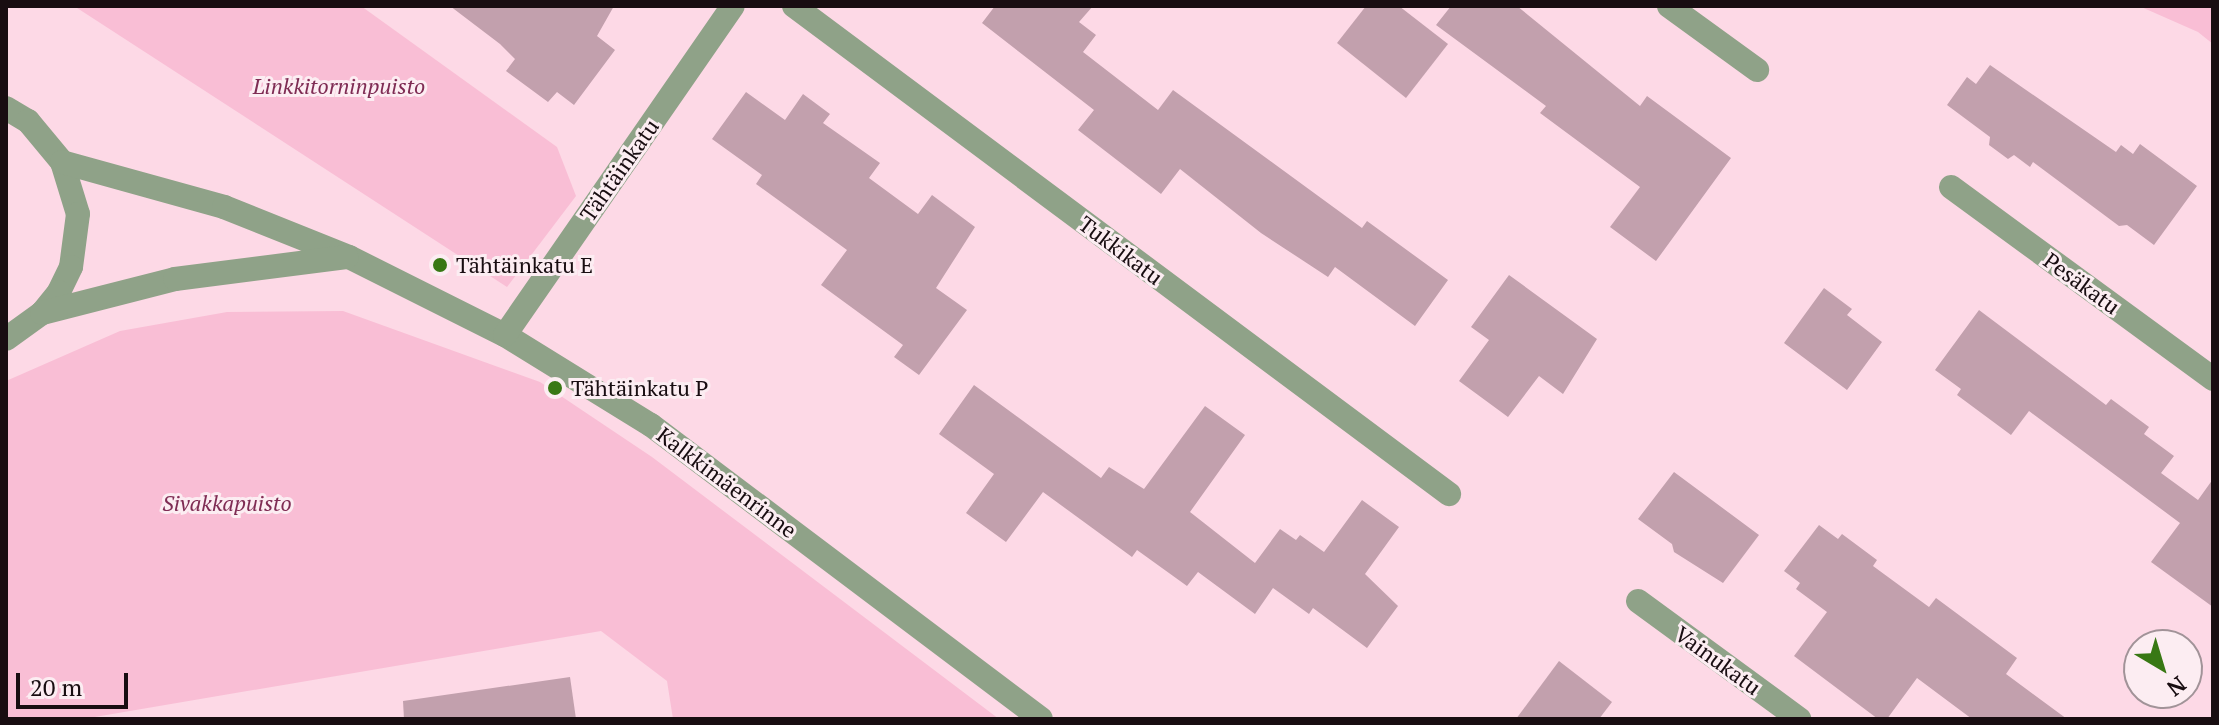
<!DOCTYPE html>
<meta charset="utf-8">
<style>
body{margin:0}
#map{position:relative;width:2219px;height:725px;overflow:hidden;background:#fdd9e6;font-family:"PT Serif",serif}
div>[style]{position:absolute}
.green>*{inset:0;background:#f9bed5}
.building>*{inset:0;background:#c2a0ad}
.minor>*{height:24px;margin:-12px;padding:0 12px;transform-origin:12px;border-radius:12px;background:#8fa288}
.dots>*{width:22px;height:22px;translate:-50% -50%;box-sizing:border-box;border:4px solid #fcedf2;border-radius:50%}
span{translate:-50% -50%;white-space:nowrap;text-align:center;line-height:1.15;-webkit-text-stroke:6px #fcedf2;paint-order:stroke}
.park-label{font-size:22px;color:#7f2c54;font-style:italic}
.street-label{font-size:22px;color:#180d11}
.poi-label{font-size:22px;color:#180d11}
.left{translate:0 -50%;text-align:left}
.frame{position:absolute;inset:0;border:8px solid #180d11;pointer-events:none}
.north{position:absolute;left:2123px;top:629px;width:80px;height:80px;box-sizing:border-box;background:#fcedf2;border:2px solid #a19398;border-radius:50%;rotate:142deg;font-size:22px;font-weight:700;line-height:32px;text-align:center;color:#180d11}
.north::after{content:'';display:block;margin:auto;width:28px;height:36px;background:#387814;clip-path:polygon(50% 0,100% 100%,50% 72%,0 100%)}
.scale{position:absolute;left:16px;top:673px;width:112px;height:36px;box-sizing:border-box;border:4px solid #180d11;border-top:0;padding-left:10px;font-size:24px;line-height:28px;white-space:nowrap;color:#180d11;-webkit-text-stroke:6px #fcedf2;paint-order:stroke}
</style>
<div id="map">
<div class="green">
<div style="clip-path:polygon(74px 6px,361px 6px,557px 147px,576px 196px,507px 287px)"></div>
<div style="clip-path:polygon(2139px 6px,2213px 6px,2213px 44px,2198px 32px)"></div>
<div style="clip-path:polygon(343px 311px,540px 382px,652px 457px,999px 719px,673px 719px,667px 681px,601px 631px,83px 719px,6px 719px,6px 381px,120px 331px,227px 312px)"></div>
</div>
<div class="building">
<div style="clip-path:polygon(450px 6px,614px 6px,597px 36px,615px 50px,574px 105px,557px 92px,548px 102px,506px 71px,515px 59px,500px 44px)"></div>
<div style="clip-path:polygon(995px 6px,1093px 6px,1079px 22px,1096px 35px,1083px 52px,1158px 110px,1173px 90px,1362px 228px,1367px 221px,1448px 280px,1415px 326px,1335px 267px,1328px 277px,1261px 233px,1180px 169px,1161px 194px,1078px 130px,1094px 110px,982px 23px)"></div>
<div style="clip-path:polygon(1366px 6px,1399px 6px,1448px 44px,1406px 98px,1337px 43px)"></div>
<div style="clip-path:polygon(1451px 6px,1517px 6px,1640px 106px,1647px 96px,1731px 158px,1656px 261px,1610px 227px,1640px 187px,1540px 113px,1546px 106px,1436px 25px)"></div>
<div style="clip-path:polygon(1990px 65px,2116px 152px,2121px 145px,2133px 154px,2140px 144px,2197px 186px,2154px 245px,2127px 225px,2119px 226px,2033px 162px,2030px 167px,2014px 155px,2008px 159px,1989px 145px,1990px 137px,1947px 105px,1967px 77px,1976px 84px)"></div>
<div style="clip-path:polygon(746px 92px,785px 120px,803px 94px,830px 114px,823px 123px,880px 163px,869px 178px,918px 214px,932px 195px,975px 227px,936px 288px,967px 310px,919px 375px,894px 357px,903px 345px,821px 285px,847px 250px,756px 184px,762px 175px,712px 139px)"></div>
<div style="clip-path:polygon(1509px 275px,1597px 339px,1563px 394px,1539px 376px,1508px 417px,1459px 381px,1489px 340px,1471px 327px)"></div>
<div style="clip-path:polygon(1824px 288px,1852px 309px,1847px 315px,1882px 342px,1847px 390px,1784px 343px)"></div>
<div style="clip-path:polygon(1979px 310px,2106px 405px,2111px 399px,2149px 427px,2144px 434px,2174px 456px,2161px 473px,2198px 500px,2213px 479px,2213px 607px,2151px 562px,2180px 523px,2029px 411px,2011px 435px,1957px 395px,1961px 389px,1935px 370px)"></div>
<div style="clip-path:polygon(974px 385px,1101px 478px,1109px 467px,1144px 489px,1205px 406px,1245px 435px,1190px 512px,1255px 563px,1280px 529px,1296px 540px,1300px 535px,1324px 552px,1362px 500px,1399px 527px,1365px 574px,1398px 606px,1367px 648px,1313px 608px,1309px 614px,1273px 588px,1255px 614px,1198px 572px,1187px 586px,1137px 550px,1132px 557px,1043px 492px,1006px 542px,966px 513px,994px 474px,939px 434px)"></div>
<div style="clip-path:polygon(1674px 472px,1759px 535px,1723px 583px,1674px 552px,1672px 544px,1638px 519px)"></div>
<div style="clip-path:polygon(1819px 525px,1838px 539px,1842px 534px,1877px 560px,1873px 566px,1929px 607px,1936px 598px,2017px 658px,2006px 674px,2067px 719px,1972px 719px,1917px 678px,1887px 719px,1878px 719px,1794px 656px,1827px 612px,1796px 589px,1800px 583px,1784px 571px)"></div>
<div style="clip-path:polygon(1559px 661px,1612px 702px,1599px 719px,1516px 719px)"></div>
<div style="clip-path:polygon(570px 677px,576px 719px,404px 719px,403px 701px)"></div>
</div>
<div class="minor">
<div style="left:794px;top:6px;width:817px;rotate:36.69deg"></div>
<div style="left:1669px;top:6px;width:109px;rotate:36deg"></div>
<div style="left:6px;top:108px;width:26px;rotate:31deg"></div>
<div style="left:28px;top:121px;width:53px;rotate:50.3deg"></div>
<div style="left:62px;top:162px;width:54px;rotate:72.9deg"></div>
<div style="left:78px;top:214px;width:53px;rotate:97.5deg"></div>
<div style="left:71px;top:267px;width:28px;rotate:116deg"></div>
<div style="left:59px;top:292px;width:27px;rotate:129deg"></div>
<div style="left:42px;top:313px;width:44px;rotate:144.2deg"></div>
<div style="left:62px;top:162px;width:168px;rotate:15.5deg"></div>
<div style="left:224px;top:207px;width:135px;rotate:21.8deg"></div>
<div style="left:349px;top:257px;width:174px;rotate:26.6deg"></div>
<div style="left:505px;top:335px;width:172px;rotate:31.7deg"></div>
<div style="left:651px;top:425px;width:488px;rotate:37deg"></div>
<div style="left:1951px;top:187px;width:325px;rotate:36.2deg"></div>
<div style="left:42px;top:313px;width:137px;rotate:-14.3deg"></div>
<div style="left:175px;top:279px;width:173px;rotate:-7.3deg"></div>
<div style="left:505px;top:335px;width:400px;rotate:-55.3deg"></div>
<div style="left:1638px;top:601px;width:200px;rotate:36.2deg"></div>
</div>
<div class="dots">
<div style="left:440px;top:265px;background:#387814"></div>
<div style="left:555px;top:388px;background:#387814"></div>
</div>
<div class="park-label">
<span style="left:339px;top:86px">Linkkitorninpuisto</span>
<span style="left:227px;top:503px">Sivakkapuisto</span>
</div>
<div class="street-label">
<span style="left:619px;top:170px;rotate:-55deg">Tähtäinkatu</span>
<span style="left:1121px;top:250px;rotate:37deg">Tukkikatu</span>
<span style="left:2082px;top:283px;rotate:36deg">Pesäkatu</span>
<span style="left:727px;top:482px;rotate:37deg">Kalkkimäenrinne</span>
<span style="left:1718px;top:660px;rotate:36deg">Vainukatu</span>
</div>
<div class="poi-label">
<span class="left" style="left:456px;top:265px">Tähtäinkatu E</span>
<span class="left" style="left:571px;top:388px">Tähtäinkatu P</span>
</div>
<div class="frame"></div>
<div class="north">N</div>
<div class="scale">20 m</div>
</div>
